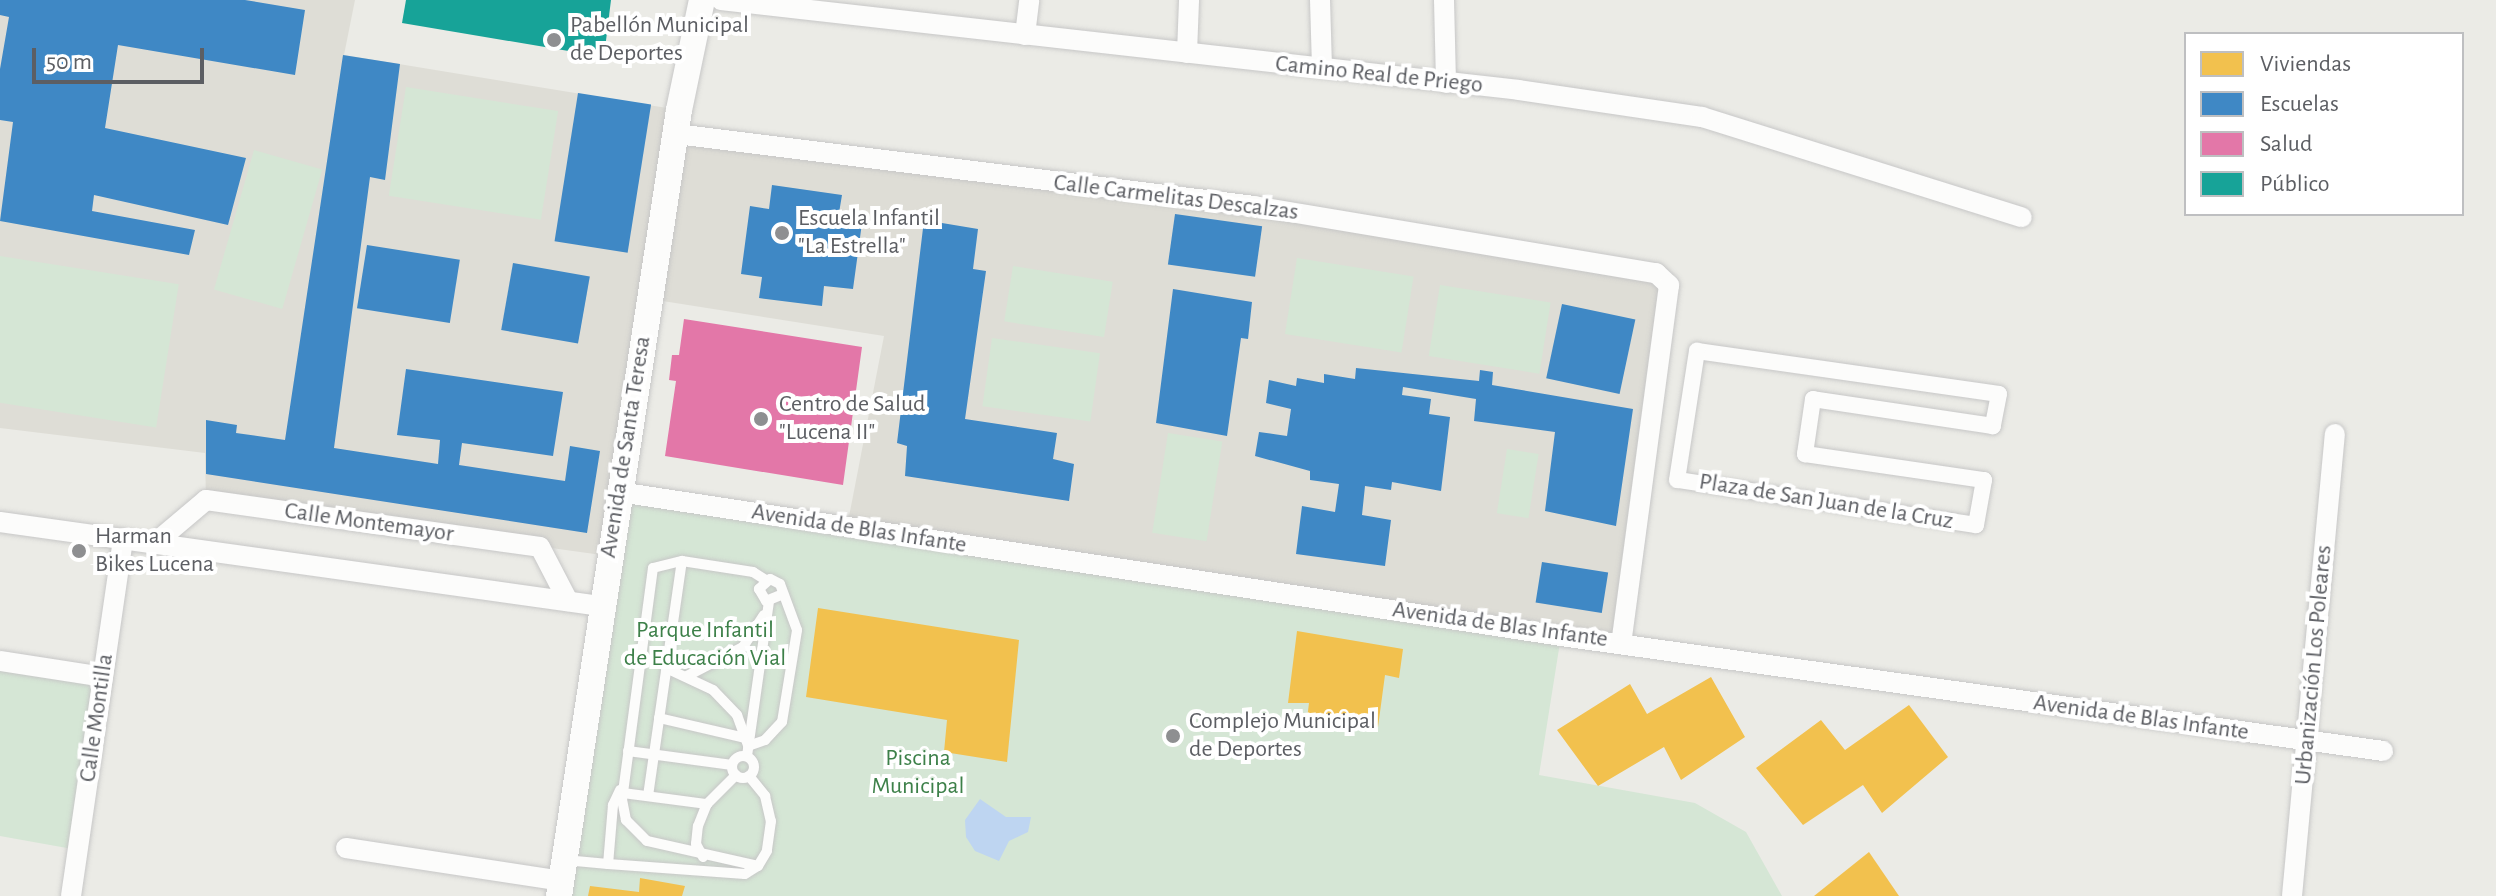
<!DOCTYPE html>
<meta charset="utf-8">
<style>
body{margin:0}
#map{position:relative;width:2496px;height:896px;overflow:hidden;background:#ebebe6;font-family:"Alegreya Sans",sans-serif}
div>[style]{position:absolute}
.education>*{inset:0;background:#deddd6}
.green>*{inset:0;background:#d5e6d5;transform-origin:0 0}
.water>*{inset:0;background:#bed5f1}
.homes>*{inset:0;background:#f2c14e}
.schools>*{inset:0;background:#3f88c5;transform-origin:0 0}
.health>*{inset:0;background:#e377a8}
.public>*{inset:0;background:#17a398}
.roads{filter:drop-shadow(0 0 2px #c7c7c7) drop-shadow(0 0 2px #c7c7c7)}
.service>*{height:10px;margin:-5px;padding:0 5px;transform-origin:5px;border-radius:5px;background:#fcfcfb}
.service>.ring{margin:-5px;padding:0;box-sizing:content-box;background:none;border:10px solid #fcfcfb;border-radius:50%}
.pedestrian>*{height:16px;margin:-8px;padding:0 8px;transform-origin:8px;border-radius:8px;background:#fcfcfb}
.minor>*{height:20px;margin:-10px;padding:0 10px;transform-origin:10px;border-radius:10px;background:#fcfcfb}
.tertiary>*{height:26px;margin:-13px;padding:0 13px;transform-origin:13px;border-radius:13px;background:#fcfcfb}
.dots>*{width:22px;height:22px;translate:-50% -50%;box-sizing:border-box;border:4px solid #fff;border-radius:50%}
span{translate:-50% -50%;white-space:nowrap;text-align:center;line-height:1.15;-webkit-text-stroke:8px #fff;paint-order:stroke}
.poi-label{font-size:24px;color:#5c5e63}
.left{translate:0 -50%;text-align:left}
.street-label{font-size:24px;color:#5c5e63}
.park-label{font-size:24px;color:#3d8049}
.legend{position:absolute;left:2184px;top:32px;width:280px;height:184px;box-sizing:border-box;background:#fff;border:2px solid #bebfc1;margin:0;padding:10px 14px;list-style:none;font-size:24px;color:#5c5e63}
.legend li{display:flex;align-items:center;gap:16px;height:40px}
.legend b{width:40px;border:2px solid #bebfc1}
.scale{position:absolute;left:32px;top:48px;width:172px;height:36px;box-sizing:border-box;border:4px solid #5c5e63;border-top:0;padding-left:10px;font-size:24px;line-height:28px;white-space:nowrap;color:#5c5e63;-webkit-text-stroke:6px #fff;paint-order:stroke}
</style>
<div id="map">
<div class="education">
<div style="clip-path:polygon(0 0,355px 0,344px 55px,679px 110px,676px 134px,1254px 206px,1669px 285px,1621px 643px,847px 527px,884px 336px,650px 299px,609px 556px,206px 500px,205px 453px,0 428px)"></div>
</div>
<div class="green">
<div style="left:406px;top:87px;width:154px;height:110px;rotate:9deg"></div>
<div style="left:254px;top:150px;width:71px;height:145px;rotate:16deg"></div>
<div style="left:0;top:256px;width:181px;height:145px;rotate:9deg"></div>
<div style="left:1297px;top:258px;width:118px;height:77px;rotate:9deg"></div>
<div style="left:1013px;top:266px;width:101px;height:56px;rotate:9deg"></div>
<div style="left:1440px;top:285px;width:112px;height:72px;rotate:9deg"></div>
<div style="left:992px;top:338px;width:109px;height:69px;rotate:8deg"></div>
<div style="left:1168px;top:433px;width:55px;height:101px;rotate:9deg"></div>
<div style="left:1507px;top:449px;width:32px;height:65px;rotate:9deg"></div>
<div style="clip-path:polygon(619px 492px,1561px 636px,1539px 775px,1695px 803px,1746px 832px,1782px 896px,563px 896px)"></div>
<div style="clip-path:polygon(0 661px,103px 677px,78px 850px,0 836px)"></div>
</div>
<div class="water">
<div style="clip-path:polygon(980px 799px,1006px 817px,1031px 817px,1028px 832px,1009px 841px,999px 861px,975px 851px,966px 837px,965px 820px)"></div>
</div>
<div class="homes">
<div style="clip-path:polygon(818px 608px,1019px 640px,1007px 762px,944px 752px,947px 720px,806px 697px)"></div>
<div style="clip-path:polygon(1297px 631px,1403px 649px,1399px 678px,1385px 675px,1378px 727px,1307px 719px,1309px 703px,1288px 703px)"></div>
<div style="clip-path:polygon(1711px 677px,1745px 737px,1681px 780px,1664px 747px,1598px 786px,1557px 730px,1630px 684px,1647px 714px)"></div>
<div style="clip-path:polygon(1909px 705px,1948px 757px,1882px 813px,1863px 785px,1803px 825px,1756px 768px,1821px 720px,1845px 750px)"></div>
<div style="clip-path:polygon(1869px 852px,1899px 896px,1814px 896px)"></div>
<div style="clip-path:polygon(640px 878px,685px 886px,682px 896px,588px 896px,590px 886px,639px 892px)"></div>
</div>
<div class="schools">
<div style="clip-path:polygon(0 0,245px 0,305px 10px,295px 75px,118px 45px,105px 128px,246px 158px,228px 225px,94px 195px,92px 211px,195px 230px,189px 255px,0 221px,13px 122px,0 120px,0 69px,9px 17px,0 15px)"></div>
<div style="clip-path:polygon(343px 55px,400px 64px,385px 180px,370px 177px,334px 448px,438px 464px,440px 440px,397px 435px,406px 369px,563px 392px,553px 456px,462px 443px,459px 465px,565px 481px,570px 446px,600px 451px,587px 533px,206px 474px,206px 420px,237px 425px,236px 433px,285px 440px)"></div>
<div style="left:578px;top:93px;width:74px;height:150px;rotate:9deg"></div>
<div style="clip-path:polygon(772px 185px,842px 195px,838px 219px,862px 223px,853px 289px,824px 286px,822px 306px,759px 298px,762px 277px,741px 274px,750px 206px,769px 209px)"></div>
<div style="left:1175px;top:214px;width:88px;height:51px;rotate:8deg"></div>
<div style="clip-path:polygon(924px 220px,978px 229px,973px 269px,986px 271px,965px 419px,1057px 433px,1053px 459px,1074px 464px,1069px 501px,905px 476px,907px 446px,897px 443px)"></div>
<div style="left:367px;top:245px;width:94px;height:64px;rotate:9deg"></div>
<div style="left:513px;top:263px;width:78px;height:68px;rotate:10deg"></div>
<div style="clip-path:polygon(1173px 289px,1252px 302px,1248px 339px,1241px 338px,1227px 436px,1156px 423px)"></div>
<div style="left:1562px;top:304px;width:75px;height:76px;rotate:12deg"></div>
<div style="clip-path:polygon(1356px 368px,1479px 381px,1480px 370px,1493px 372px,1492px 385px,1633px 409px,1616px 526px,1545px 511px,1555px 432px,1474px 421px,1476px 399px,1403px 387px,1402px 395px,1431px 399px,1429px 414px,1450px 417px,1441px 491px,1392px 482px,1391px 490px,1365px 486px,1362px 515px,1391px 520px,1385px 566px,1296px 554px,1302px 506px,1335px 512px,1339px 484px,1310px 480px,1310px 471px,1255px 456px,1259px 432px,1287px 436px,1291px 409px,1266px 403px,1269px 380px,1296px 386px,1297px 378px,1324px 383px,1324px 374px,1355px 379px)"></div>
<div style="left:1542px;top:562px;width:67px;height:41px;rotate:9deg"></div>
</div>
<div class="health">
<div style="clip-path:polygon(684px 319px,862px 347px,843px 485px,665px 456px,676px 381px,669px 380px,672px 355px,679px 355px)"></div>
</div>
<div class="public">
<div style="clip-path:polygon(406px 0,611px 0,604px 57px,402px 23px)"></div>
</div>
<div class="roads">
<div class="service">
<div style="left:666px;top:668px;width:52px;rotate:25.1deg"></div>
<div style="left:713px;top:690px;width:35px;rotate:46deg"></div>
<div style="left:737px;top:715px;width:33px;rotate:70deg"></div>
<div style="left:748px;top:746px;width:18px;rotate:-19deg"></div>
<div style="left:765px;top:740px;width:25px;rotate:-47deg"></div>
<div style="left:782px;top:722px;width:93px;rotate:-80.7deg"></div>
<div style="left:797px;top:630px;width:49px;rotate:-110.3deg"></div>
<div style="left:780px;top:584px;width:11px;rotate:-153deg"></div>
<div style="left:770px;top:579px;width:15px;rotate:138deg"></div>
<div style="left:759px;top:589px;width:14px;rotate:60deg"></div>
<div style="left:766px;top:601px;width:16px;rotate:-22deg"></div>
<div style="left:687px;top:676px;width:63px;rotate:-27.4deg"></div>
<div style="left:743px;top:647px;width:38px;rotate:-57deg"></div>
<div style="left:659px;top:718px;width:88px;rotate:13.1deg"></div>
<div style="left:628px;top:751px;width:105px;rotate:7.7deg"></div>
<div style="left:747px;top:756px;width:156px;rotate:-81.9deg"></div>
<div class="ring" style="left:732px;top:756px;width:12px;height:12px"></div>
<div style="left:749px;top:776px;width:26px;rotate:51deg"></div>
<div style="left:765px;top:796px;width:26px;rotate:77deg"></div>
<div style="left:771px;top:821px;width:30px;rotate:98deg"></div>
<div style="left:767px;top:851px;width:17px;rotate:121deg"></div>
<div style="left:758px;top:866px;width:114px;rotate:-167.3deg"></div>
<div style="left:647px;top:841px;width:30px;rotate:-135deg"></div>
<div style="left:626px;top:820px;width:20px;rotate:-101deg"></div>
<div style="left:622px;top:800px;width:234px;rotate:-82.4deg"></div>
<div style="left:653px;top:568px;width:30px;rotate:-14deg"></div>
<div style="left:682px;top:561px;width:72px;rotate:8.8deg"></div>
<div style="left:753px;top:572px;width:15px;rotate:32deg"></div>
<div style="left:620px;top:790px;width:17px;rotate:115deg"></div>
<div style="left:613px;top:805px;width:59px;rotate:94.8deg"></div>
<div style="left:608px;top:864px;width:137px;rotate:4.2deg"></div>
<div style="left:745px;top:874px;width:15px;rotate:-32deg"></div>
<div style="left:623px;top:793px;width:85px;rotate:7.5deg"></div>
<div style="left:648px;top:796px;width:237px;rotate:-81.8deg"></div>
<div style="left:703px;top:857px;width:15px;rotate:-118deg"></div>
<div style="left:696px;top:844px;width:18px;rotate:-84deg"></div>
<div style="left:698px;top:826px;width:24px;rotate:-68deg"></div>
<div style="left:707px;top:804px;width:41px;rotate:-45deg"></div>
<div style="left:565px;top:860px;width:43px;rotate:5.3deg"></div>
</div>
<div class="pedestrian">
<div style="left:1697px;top:351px;width:305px;rotate:8.1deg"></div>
<div style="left:1999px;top:394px;width:33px;rotate:101deg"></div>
<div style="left:1993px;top:426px;width:182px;rotate:-171.5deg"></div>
<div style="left:1813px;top:399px;width:56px;rotate:98.3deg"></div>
<div style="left:1805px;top:454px;width:181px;rotate:8.3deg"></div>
<div style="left:1984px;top:480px;width:46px;rotate:100.1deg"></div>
<div style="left:1976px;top:525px;width:302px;rotate:-171.4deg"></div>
<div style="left:1677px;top:480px;width:131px;rotate:-81.2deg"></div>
</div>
<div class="minor">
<div style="left:721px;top:0;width:803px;rotate:6.43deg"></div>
<div style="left:1519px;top:90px;width:185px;rotate:8.4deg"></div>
<div style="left:1702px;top:117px;width:335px;rotate:17.4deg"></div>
<div style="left:1320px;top:0;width:68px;rotate:88.3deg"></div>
<div style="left:1444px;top:0;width:83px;rotate:88.6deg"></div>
<div style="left:1025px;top:35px;width:35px;rotate:-83deg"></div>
<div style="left:1187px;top:53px;width:53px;rotate:-87.8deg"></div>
<div style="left:676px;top:134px;width:582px;rotate:7.1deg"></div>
<div style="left:1254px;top:206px;width:408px;rotate:9.5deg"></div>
<div style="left:1656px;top:273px;width:18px;rotate:43deg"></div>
<div style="left:1669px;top:285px;width:361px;rotate:97.6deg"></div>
<div style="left:619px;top:492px;width:953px;rotate:8.69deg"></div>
<div style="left:1561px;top:636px;width:830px;rotate:7.96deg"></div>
<div style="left:0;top:522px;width:607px;rotate:7.96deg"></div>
<div style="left:154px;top:544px;width:68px;rotate:-40.2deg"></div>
<div style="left:206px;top:500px;width:337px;rotate:8deg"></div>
<div style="left:540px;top:547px;width:61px;rotate:62.6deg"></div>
<div style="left:0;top:661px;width:104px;rotate:8.8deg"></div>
<div style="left:346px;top:848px;width:218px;rotate:8.7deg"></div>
<div style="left:71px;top:896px;width:361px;rotate:-81.7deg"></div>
<div style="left:2292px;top:896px;width:464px;rotate:-84.7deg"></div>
</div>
<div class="tertiary">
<div style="left:559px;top:896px;width:795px;rotate:-81.32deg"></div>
<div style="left:679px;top:110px;width:112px;rotate:-78.2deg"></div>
</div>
</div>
<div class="dots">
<div style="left:554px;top:40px;background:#8e8f91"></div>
<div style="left:782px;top:233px;background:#8e8f91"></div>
<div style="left:761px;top:419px;background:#8e8f91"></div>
<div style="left:79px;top:551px;background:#8e8f91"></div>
<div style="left:1173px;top:736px;background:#8e8f91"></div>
</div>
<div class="poi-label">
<span class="left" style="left:570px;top:40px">Pabellón Municipal<br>de Deportes</span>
<span class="left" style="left:798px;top:233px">Escuela Infantil<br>"La Estrella"</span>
<span class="left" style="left:779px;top:419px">Centro de Salud<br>"Lucena II"</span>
<span class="left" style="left:95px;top:551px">Harman<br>Bikes Lucena</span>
<span class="left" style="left:1189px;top:736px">Complejo Municipal<br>de Deportes</span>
</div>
<div class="street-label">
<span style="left:1379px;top:75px;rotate:6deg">Camino Real de Priego</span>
<span style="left:1176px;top:198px;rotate:7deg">Calle Carmelitas Descalzas</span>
<span style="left:626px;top:447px;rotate:-81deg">Avenida de Santa Teresa</span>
<span style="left:1826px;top:502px;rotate:9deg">Plaza de San Juan de la Cruz</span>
<span style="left:369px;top:523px;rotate:8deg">Calle Montemayor</span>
<span style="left:859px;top:529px;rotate:9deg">Avenida de Blas Infante</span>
<span style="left:1500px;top:625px;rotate:8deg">Avenida de Blas Infante</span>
<span style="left:2314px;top:665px;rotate:-85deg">Urbanización Los Poleares</span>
<span style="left:97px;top:718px;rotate:-82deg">Calle Montilla</span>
<span style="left:2141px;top:718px;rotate:8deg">Avenida de Blas Infante</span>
</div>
<div class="park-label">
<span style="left:705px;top:645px">Parque Infantil<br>de Educación Vial</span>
<span style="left:918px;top:773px">Piscina<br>Municipal</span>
</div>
<ul class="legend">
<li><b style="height:22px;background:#f2c14e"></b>Viviendas</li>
<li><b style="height:22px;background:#3f88c5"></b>Escuelas</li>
<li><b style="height:22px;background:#e377a8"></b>Salud</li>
<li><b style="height:22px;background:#17a398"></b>Público</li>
</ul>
<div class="scale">50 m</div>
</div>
